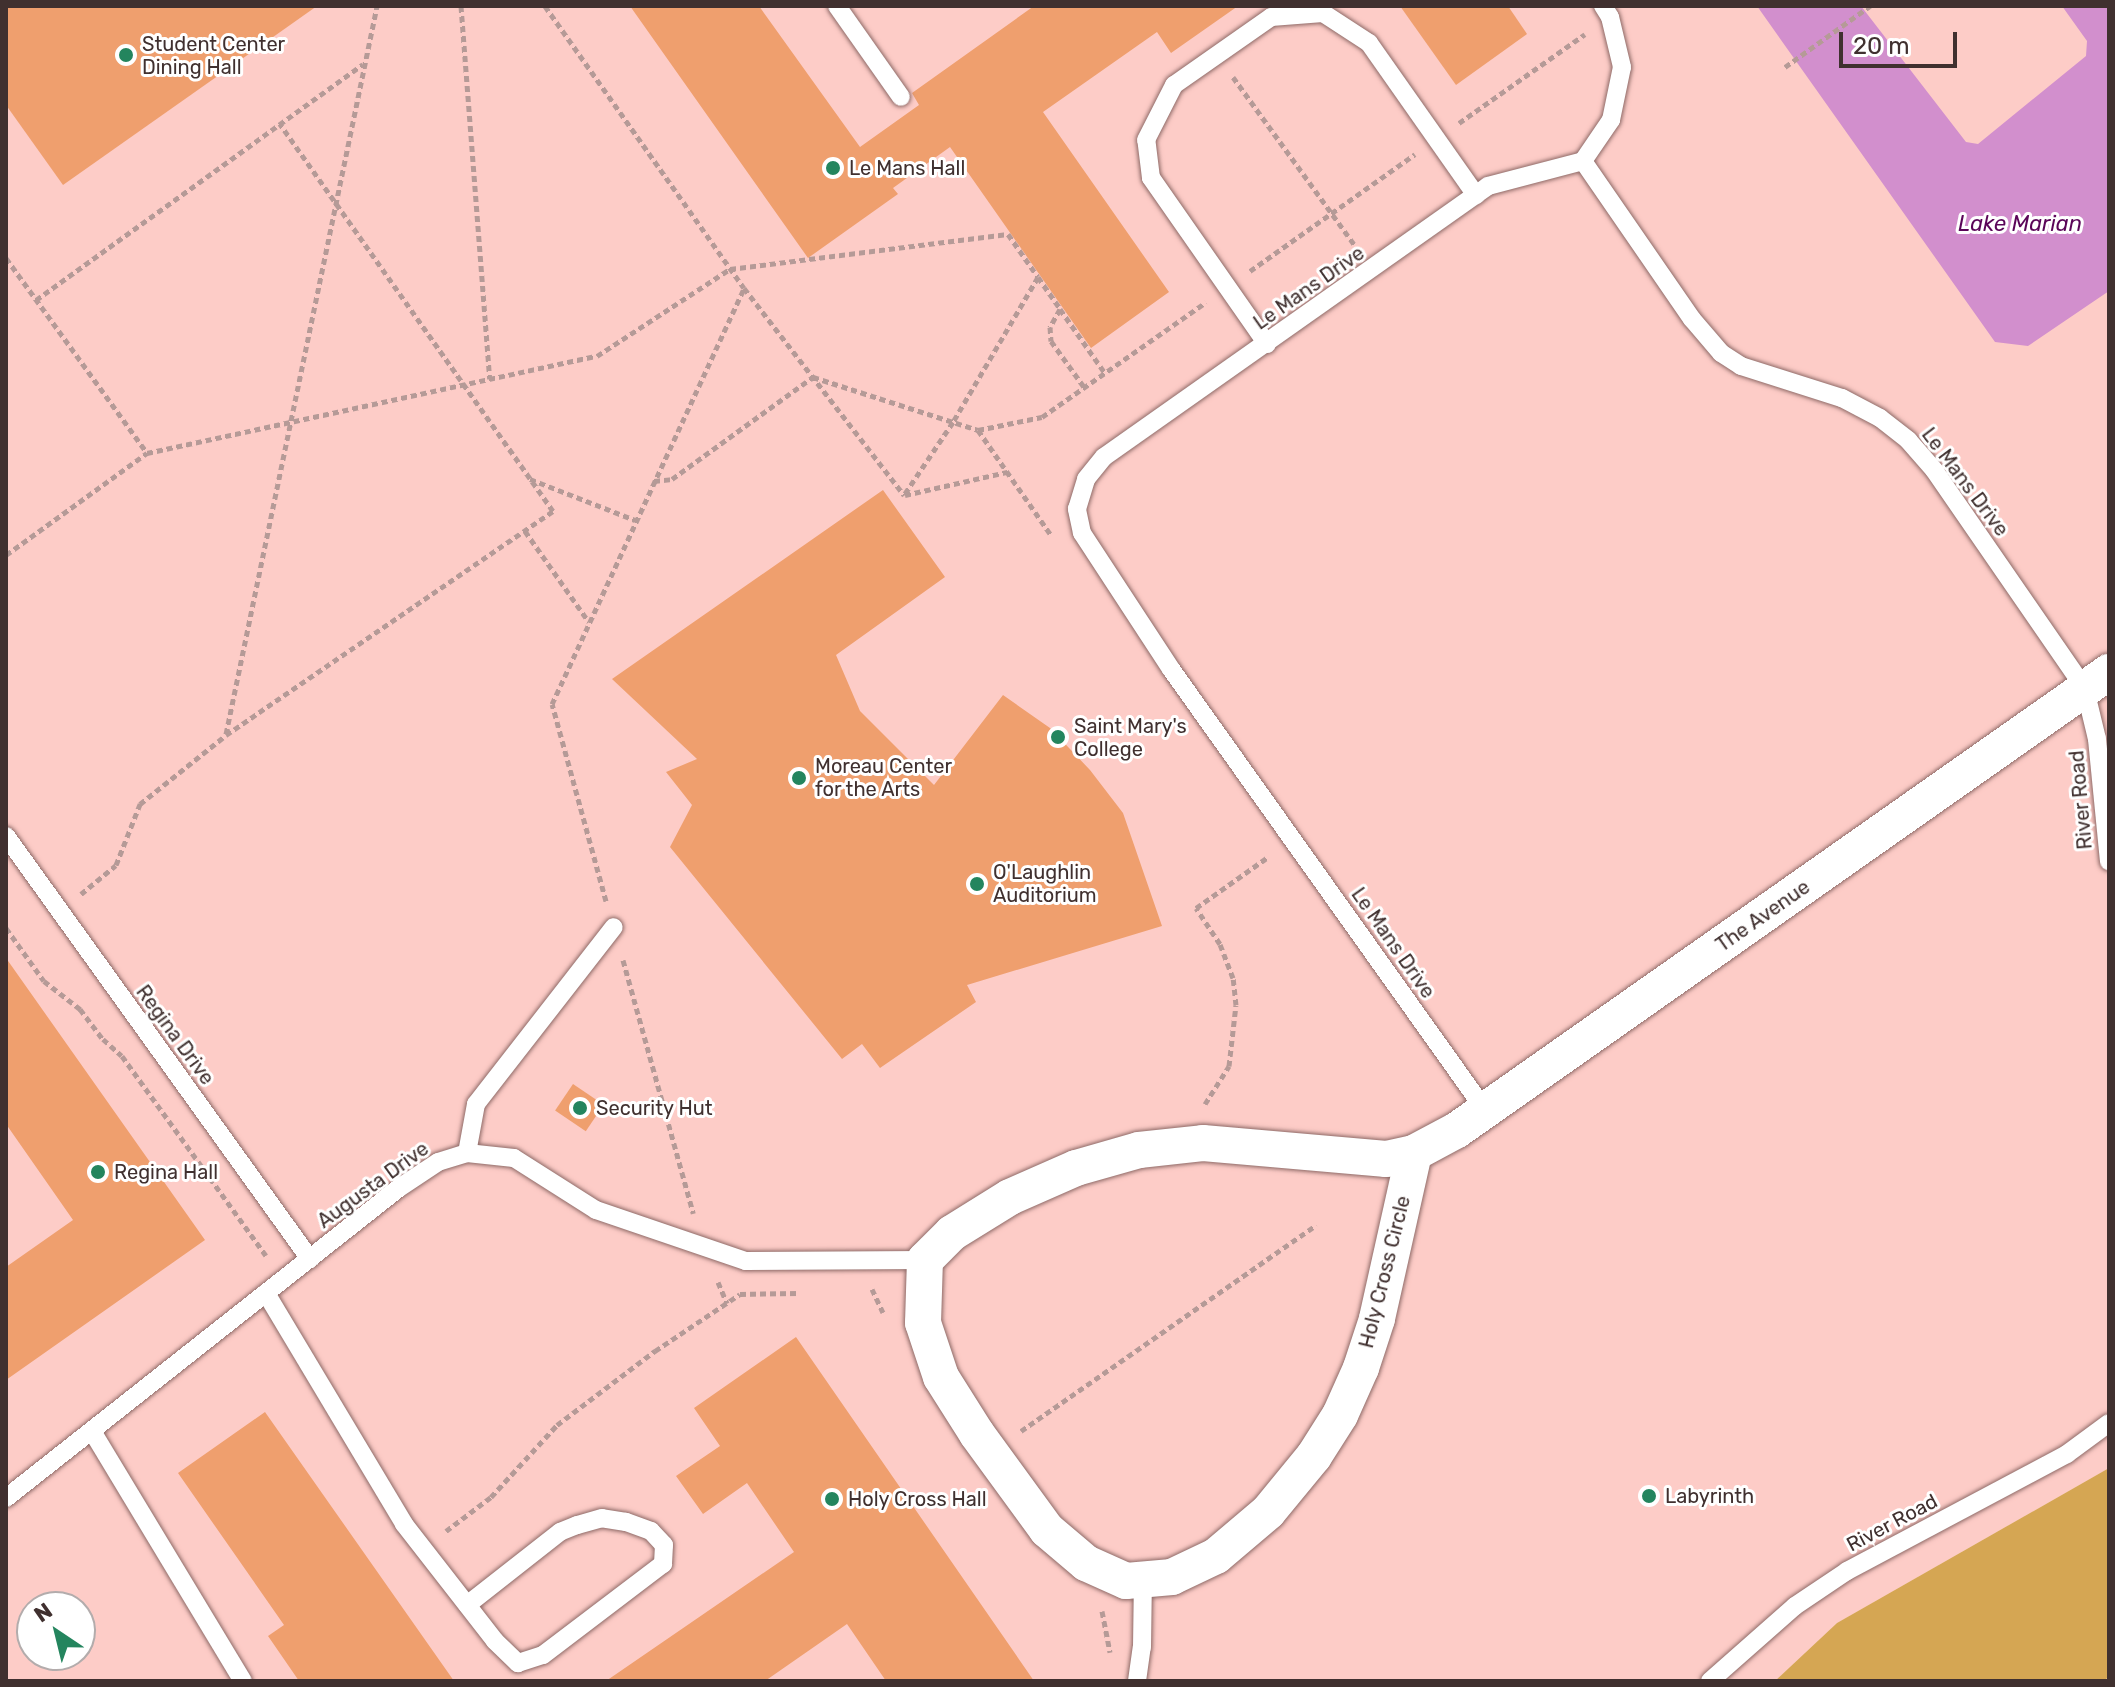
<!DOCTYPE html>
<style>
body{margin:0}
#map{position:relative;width:2115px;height:1687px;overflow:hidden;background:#fedcd9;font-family:Rubik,sans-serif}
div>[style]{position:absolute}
.built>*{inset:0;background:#fdccc7}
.forest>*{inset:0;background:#d5a653}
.water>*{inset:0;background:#d28fcd}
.building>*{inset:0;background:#ef9f6e;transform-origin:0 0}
.path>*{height:5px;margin-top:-2.5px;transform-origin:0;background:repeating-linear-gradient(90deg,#b59a97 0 6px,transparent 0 10px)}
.roads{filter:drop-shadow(0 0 2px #8e6a67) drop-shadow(0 0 2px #8e6a67)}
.lane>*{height:18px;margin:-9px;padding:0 9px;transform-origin:9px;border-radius:9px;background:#fff}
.street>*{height:36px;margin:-18px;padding:0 18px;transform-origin:18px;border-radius:18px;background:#fff}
.dots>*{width:22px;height:22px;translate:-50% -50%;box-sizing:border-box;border:4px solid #fff;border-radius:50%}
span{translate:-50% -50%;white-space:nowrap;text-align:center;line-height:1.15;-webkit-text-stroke:6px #fff;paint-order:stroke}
.poi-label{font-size:20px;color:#40302f}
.left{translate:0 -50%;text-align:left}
.street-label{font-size:20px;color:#40302f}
.water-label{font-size:22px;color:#5a0558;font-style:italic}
.frame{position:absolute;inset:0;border:8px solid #40302f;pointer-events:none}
.north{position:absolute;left:16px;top:1591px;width:80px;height:80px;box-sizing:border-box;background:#fff;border:2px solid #b3acac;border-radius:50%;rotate:325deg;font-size:22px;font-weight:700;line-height:32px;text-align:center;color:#40302f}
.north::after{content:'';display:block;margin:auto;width:28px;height:36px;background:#24855e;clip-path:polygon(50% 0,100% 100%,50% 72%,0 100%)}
.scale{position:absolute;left:1839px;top:32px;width:118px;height:36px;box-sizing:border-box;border:4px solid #40302f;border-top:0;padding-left:10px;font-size:24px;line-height:28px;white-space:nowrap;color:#40302f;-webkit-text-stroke:6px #fff;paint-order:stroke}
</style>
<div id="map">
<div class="built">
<div style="clip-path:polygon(evenodd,6px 6px,2109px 6px,2109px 1468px,1837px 1623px,1775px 1681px,6px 1681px,6px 6px,32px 1607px,80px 1607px,80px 1655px,32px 1655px,32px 1607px)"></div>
</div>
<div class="forest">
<div style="clip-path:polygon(2109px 1468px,2109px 1677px,2103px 1681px,1775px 1681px,1837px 1623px)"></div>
</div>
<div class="water">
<div style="clip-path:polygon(1757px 6px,1861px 6px,1966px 142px,1978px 144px,2086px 56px,2087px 41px,2062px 6px,2109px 6px,2109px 291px,2028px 346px,1995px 342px)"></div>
</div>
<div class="building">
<div style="clip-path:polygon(6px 6px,317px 6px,63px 185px,6px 105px)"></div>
<div style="clip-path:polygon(630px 6px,759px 6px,860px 147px,919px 105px,912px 93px,1034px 6px,1238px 6px,1171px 53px,1157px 32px,1043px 112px,1169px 292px,1091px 348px,950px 147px,893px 188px,898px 194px,808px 258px)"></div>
<div style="clip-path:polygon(1400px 6px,1508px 6px,1527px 34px,1456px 85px)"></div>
<div style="clip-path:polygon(883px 490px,945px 577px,836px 655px,860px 711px,934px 785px,1003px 695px,1050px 728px,1090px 770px,1123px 813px,1162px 926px,967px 985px,976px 1002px,880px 1068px,862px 1044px,842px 1059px,670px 847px,692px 805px,666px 772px,697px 759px,612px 679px)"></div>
<div style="clip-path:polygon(6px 958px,205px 1240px,6px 1380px,6px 1267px,73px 1220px,6px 1124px)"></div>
<div style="left:573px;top:1084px;width:37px;height:32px;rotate:34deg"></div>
<div style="clip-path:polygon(796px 1337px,1034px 1681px,886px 1681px,847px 1624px,765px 1681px,606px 1681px,794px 1552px,747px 1483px,703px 1514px,676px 1476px,720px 1446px,694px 1408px)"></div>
<div style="clip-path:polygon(265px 1412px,454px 1681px,299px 1681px,268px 1636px,284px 1625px,178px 1473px)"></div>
</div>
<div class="path">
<div style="left:461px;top:6px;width:374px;rotate:85.6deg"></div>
<div style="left:545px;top:6px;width:345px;rotate:54.8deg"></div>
<div style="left:744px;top:288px;width:262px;rotate:52.3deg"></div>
<div style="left:1785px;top:67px;width:105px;rotate:-35.7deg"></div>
<div style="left:1233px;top:77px;width:210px;rotate:54.1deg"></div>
<div style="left:1459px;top:123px;width:154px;rotate:-35.2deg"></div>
<div style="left:6px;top:258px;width:241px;rotate:54.1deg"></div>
<div style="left:1250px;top:271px;width:202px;rotate:-35.3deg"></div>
<div style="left:1038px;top:277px;width:39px;rotate:55deg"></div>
<div style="left:1060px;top:309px;width:21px;rotate:119deg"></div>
<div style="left:1050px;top:327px;width:14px;rotate:86deg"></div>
<div style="left:1051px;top:341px;width:57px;rotate:54.3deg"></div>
<div style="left:36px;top:300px;width:403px;rotate:-35.8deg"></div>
<div style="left:1060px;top:309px;width:78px;rotate:54.9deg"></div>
<div style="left:978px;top:430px;width:128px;rotate:55.2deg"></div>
<div style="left:530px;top:479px;width:113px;rotate:21.3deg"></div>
<div style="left:654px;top:481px;width:18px;rotate:-6deg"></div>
<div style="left:672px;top:479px;width:174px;rotate:-35.9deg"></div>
<div style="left:813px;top:377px;width:173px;rotate:17.8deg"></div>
<div style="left:978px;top:430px;width:65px;rotate:-11.5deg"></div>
<div style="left:1042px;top:417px;width:200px;rotate:-35deg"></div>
<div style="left:905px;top:495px;width:105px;rotate:-12.7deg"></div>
<div style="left:525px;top:531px;width:111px;rotate:54.9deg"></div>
<div style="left:6px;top:555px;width:174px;rotate:-35.9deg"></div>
<div style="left:147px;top:453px;width:460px;rotate:-12.2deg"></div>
<div style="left:597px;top:356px;width:159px;rotate:-33.2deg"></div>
<div style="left:730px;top:269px;width:280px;rotate:-7.2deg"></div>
<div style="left:1008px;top:234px;width:52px;rotate:55.1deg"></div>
<div style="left:1038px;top:277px;width:168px;rotate:120.4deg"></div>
<div style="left:953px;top:422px;width:88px;rotate:123.9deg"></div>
<div style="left:226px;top:734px;width:743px;rotate:-78.28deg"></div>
<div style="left:81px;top:894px;width:45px;rotate:-39.6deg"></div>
<div style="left:116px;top:865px;width:66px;rotate:-68.5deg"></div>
<div style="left:140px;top:804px;width:110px;rotate:-38.7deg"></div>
<div style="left:226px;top:735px;width:396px;rotate:-34.4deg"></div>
<div style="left:553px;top:511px;width:474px;rotate:-125.2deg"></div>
<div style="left:606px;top:901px;width:204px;rotate:-105.3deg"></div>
<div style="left:552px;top:704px;width:458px;rotate:-65.2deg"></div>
<div style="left:6px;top:928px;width:65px;rotate:54.4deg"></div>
<div style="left:44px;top:981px;width:46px;rotate:37.9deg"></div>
<div style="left:80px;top:1009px;width:38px;rotate:53deg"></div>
<div style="left:103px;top:1039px;width:25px;rotate:42deg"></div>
<div style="left:122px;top:1056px;width:246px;rotate:54.2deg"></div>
<div style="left:623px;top:960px;width:263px;rotate:74.5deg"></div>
<div style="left:1205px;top:1104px;width:45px;rotate:-57.7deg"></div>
<div style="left:1229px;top:1066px;width:61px;rotate:-83.5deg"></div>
<div style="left:1236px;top:1005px;width:27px;rotate:-96deg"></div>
<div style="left:1233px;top:978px;width:36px;rotate:-111deg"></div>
<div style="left:1220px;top:944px;width:43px;rotate:-123.7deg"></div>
<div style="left:1196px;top:908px;width:88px;rotate:-35.3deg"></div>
<div style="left:718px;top:1282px;width:23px;rotate:67deg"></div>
<div style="left:872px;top:1289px;width:26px;rotate:65deg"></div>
<div style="left:1021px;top:1431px;width:360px;rotate:-34.9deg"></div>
<div style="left:446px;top:1531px;width:56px;rotate:-37.1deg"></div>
<div style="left:491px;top:1497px;width:98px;rotate:-47.5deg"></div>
<div style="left:557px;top:1425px;width:123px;rotate:-37.1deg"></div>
<div style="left:655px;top:1351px;width:102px;rotate:-33.8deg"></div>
<div style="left:740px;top:1294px;width:59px;rotate:-1deg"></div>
<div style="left:1102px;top:1611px;width:42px;rotate:79deg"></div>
</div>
<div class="roads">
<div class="lane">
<div style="left:837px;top:6px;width:111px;rotate:54.9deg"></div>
<div style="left:1583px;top:161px;width:50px;rotate:-55.7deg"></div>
<div style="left:1611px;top:120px;width:54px;rotate:-78.3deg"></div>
<div style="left:1622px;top:67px;width:51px;rotate:-103.5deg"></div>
<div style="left:1610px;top:17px;width:13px;rotate:-122deg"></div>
<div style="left:1267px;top:344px;width:203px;rotate:-124.9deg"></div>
<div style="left:1151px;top:178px;width:38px;rotate:-97deg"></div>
<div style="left:1146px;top:140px;width:62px;rotate:-63deg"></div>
<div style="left:1174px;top:85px;width:118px;rotate:-35deg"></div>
<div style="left:1271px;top:17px;width:52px;rotate:-4.4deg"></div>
<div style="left:1323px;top:13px;width:55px;rotate:33.1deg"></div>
<div style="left:1369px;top:43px;width:186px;rotate:54.9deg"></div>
<div style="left:6px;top:836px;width:521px;rotate:54.3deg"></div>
<div style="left:1485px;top:1110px;width:541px;rotate:-125.45deg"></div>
<div style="left:1171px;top:669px;width:163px;rotate:-123.2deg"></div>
<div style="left:1082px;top:533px;width:25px;rotate:-102deg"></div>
<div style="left:1077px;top:509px;width:31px;rotate:-73deg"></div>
<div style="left:1086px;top:479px;width:28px;rotate:-51deg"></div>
<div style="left:1104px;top:457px;width:470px;rotate:-35.2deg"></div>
<div style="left:1488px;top:186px;width:98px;rotate:-14.7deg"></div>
<div style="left:1583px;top:161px;width:192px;rotate:55.4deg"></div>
<div style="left:1692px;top:319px;width:45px;rotate:49.5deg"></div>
<div style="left:1721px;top:353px;width:24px;rotate:33deg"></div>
<div style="left:1741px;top:366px;width:106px;rotate:17.6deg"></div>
<div style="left:1842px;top:398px;width:43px;rotate:27.8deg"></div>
<div style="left:1880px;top:418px;width:36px;rotate:38deg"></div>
<div style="left:1908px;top:440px;width:40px;rotate:49deg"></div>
<div style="left:1934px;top:470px;width:266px;rotate:55.4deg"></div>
<div style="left:2085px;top:689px;width:51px;rotate:76.5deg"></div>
<div style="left:2097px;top:739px;width:123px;rotate:84.4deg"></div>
<div style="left:467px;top:1153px;width:50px;rotate:-79.6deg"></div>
<div style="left:476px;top:1104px;width:224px;rotate:-52.1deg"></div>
<div style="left:266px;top:1293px;width:269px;rotate:59.1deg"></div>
<div style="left:404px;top:1524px;width:148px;rotate:52.1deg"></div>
<div style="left:495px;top:1641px;width:32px;rotate:44deg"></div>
<div style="left:518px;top:1663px;width:26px;rotate:-18deg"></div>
<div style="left:543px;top:1655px;width:151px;rotate:-37.2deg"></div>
<div style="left:663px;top:1564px;width:19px;rotate:-87deg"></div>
<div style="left:664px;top:1545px;width:19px;rotate:-133deg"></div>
<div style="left:651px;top:1531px;width:27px;rotate:-160deg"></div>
<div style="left:626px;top:1522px;width:24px;rotate:-171deg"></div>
<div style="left:602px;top:1518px;width:26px;rotate:164deg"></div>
<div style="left:577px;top:1525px;width:18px;rotate:158deg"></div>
<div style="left:560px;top:1532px;width:118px;rotate:141.9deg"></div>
<div style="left:92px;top:1431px;width:292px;rotate:58.9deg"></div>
<div style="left:6px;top:1498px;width:501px;rotate:-38.27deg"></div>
<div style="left:399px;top:1188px;width:47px;rotate:-33.7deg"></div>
<div style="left:438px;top:1162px;width:30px;rotate:-17deg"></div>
<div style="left:467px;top:1153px;width:47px;rotate:6.1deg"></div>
<div style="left:514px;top:1158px;width:97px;rotate:32.4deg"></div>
<div style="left:596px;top:1210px;width:158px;rotate:18.8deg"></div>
<div style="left:746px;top:1261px;width:179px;rotate:-0.3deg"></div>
<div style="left:1137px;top:1681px;width:34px;rotate:-82deg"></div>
<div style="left:1142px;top:1647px;width:68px;rotate:-89.2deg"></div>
<div style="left:1710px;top:1681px;width:113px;rotate:-41.4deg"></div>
<div style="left:1795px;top:1606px;width:63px;rotate:-33.9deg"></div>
<div style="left:1847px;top:1571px;width:249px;rotate:-28deg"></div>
<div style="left:2067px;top:1454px;width:52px;rotate:-36.4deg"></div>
</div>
<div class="street">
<div style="left:1414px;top:1153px;width:170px;rotate:102.6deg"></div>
<div style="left:1377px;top:1319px;width:52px;rotate:108.1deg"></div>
<div style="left:1361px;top:1368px;width:51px;rotate:114.1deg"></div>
<div style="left:1340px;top:1415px;width:49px;rotate:122.4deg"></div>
<div style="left:1314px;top:1456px;width:72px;rotate:129.4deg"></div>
<div style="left:1268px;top:1512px;width:68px;rotate:139.8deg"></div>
<div style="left:1216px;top:1556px;width:49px;rotate:154.5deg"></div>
<div style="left:1172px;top:1577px;width:46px;rotate:175deg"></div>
<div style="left:1126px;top:1581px;width:44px;rotate:-155.8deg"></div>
<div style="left:1086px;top:1563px;width:51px;rotate:-139.8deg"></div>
<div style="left:1047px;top:1530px;width:119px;rotate:-126.1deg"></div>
<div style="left:977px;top:1434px;width:67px;rotate:-122.3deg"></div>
<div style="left:941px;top:1377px;width:57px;rotate:-108.4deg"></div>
<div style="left:923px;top:1323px;width:63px;rotate:-88.2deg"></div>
<div style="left:925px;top:1260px;width:38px;rotate:-45deg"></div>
<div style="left:952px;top:1233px;width:68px;rotate:-31.8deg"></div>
<div style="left:1010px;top:1197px;width:72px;rotate:-23.7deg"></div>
<div style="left:1076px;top:1168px;width:66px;rotate:-15.9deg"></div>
<div style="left:1139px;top:1150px;width:64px;rotate:-6.2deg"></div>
<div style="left:1203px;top:1143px;width:184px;rotate:5deg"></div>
<div style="left:1386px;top:1159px;width:29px;rotate:-12deg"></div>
<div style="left:1414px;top:1153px;width:49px;rotate:-28.1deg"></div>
<div style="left:1457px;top:1130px;width:797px;rotate:-35.09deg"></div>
</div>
</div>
<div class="dots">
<div style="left:126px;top:55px;background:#24855e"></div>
<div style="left:833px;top:168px;background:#24855e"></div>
<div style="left:1058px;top:737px;background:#24855e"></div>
<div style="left:799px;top:778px;background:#24855e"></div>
<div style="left:977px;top:884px;background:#24855e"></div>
<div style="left:580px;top:1108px;background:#24855e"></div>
<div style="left:98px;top:1172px;background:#24855e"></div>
<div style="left:1649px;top:1496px;background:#24855e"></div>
<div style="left:832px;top:1499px;background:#24855e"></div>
</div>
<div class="poi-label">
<span class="left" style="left:142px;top:56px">Student Center<br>Dining Hall</span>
<span class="left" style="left:849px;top:168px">Le Mans Hall</span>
<span class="left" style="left:1074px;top:738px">Saint Mary's<br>College</span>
<span class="left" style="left:815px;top:778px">Moreau Center<br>for the Arts</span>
<span class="left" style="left:993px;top:884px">O'Laughlin<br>Auditorium</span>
<span class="left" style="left:596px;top:1108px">Security Hut</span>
<span class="left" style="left:114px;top:1172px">Regina Hall</span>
<span class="left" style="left:1665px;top:1496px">Labyrinth</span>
<span class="left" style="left:848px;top:1499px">Holy Cross Hall</span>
</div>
<div class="street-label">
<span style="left:1309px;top:288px;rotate:-35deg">Le Mans Drive</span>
<span style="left:1965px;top:482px;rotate:53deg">Le Mans Drive</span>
<span style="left:2081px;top:800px;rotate:-95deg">River Road</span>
<span style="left:1763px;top:916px;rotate:-35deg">The Avenue</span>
<span style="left:1393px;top:943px;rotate:55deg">Le Mans Drive</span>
<span style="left:175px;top:1035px;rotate:54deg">Regina Drive</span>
<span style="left:373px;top:1185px;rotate:-36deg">Augusta Drive</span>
<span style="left:1385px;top:1272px;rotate:-76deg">Holy Cross Circle</span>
<span style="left:1892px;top:1523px;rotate:-28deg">River Road</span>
</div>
<div class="water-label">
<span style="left:2020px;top:224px">Lake Marian</span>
</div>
<div class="frame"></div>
<div class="north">N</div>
<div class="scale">20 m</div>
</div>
